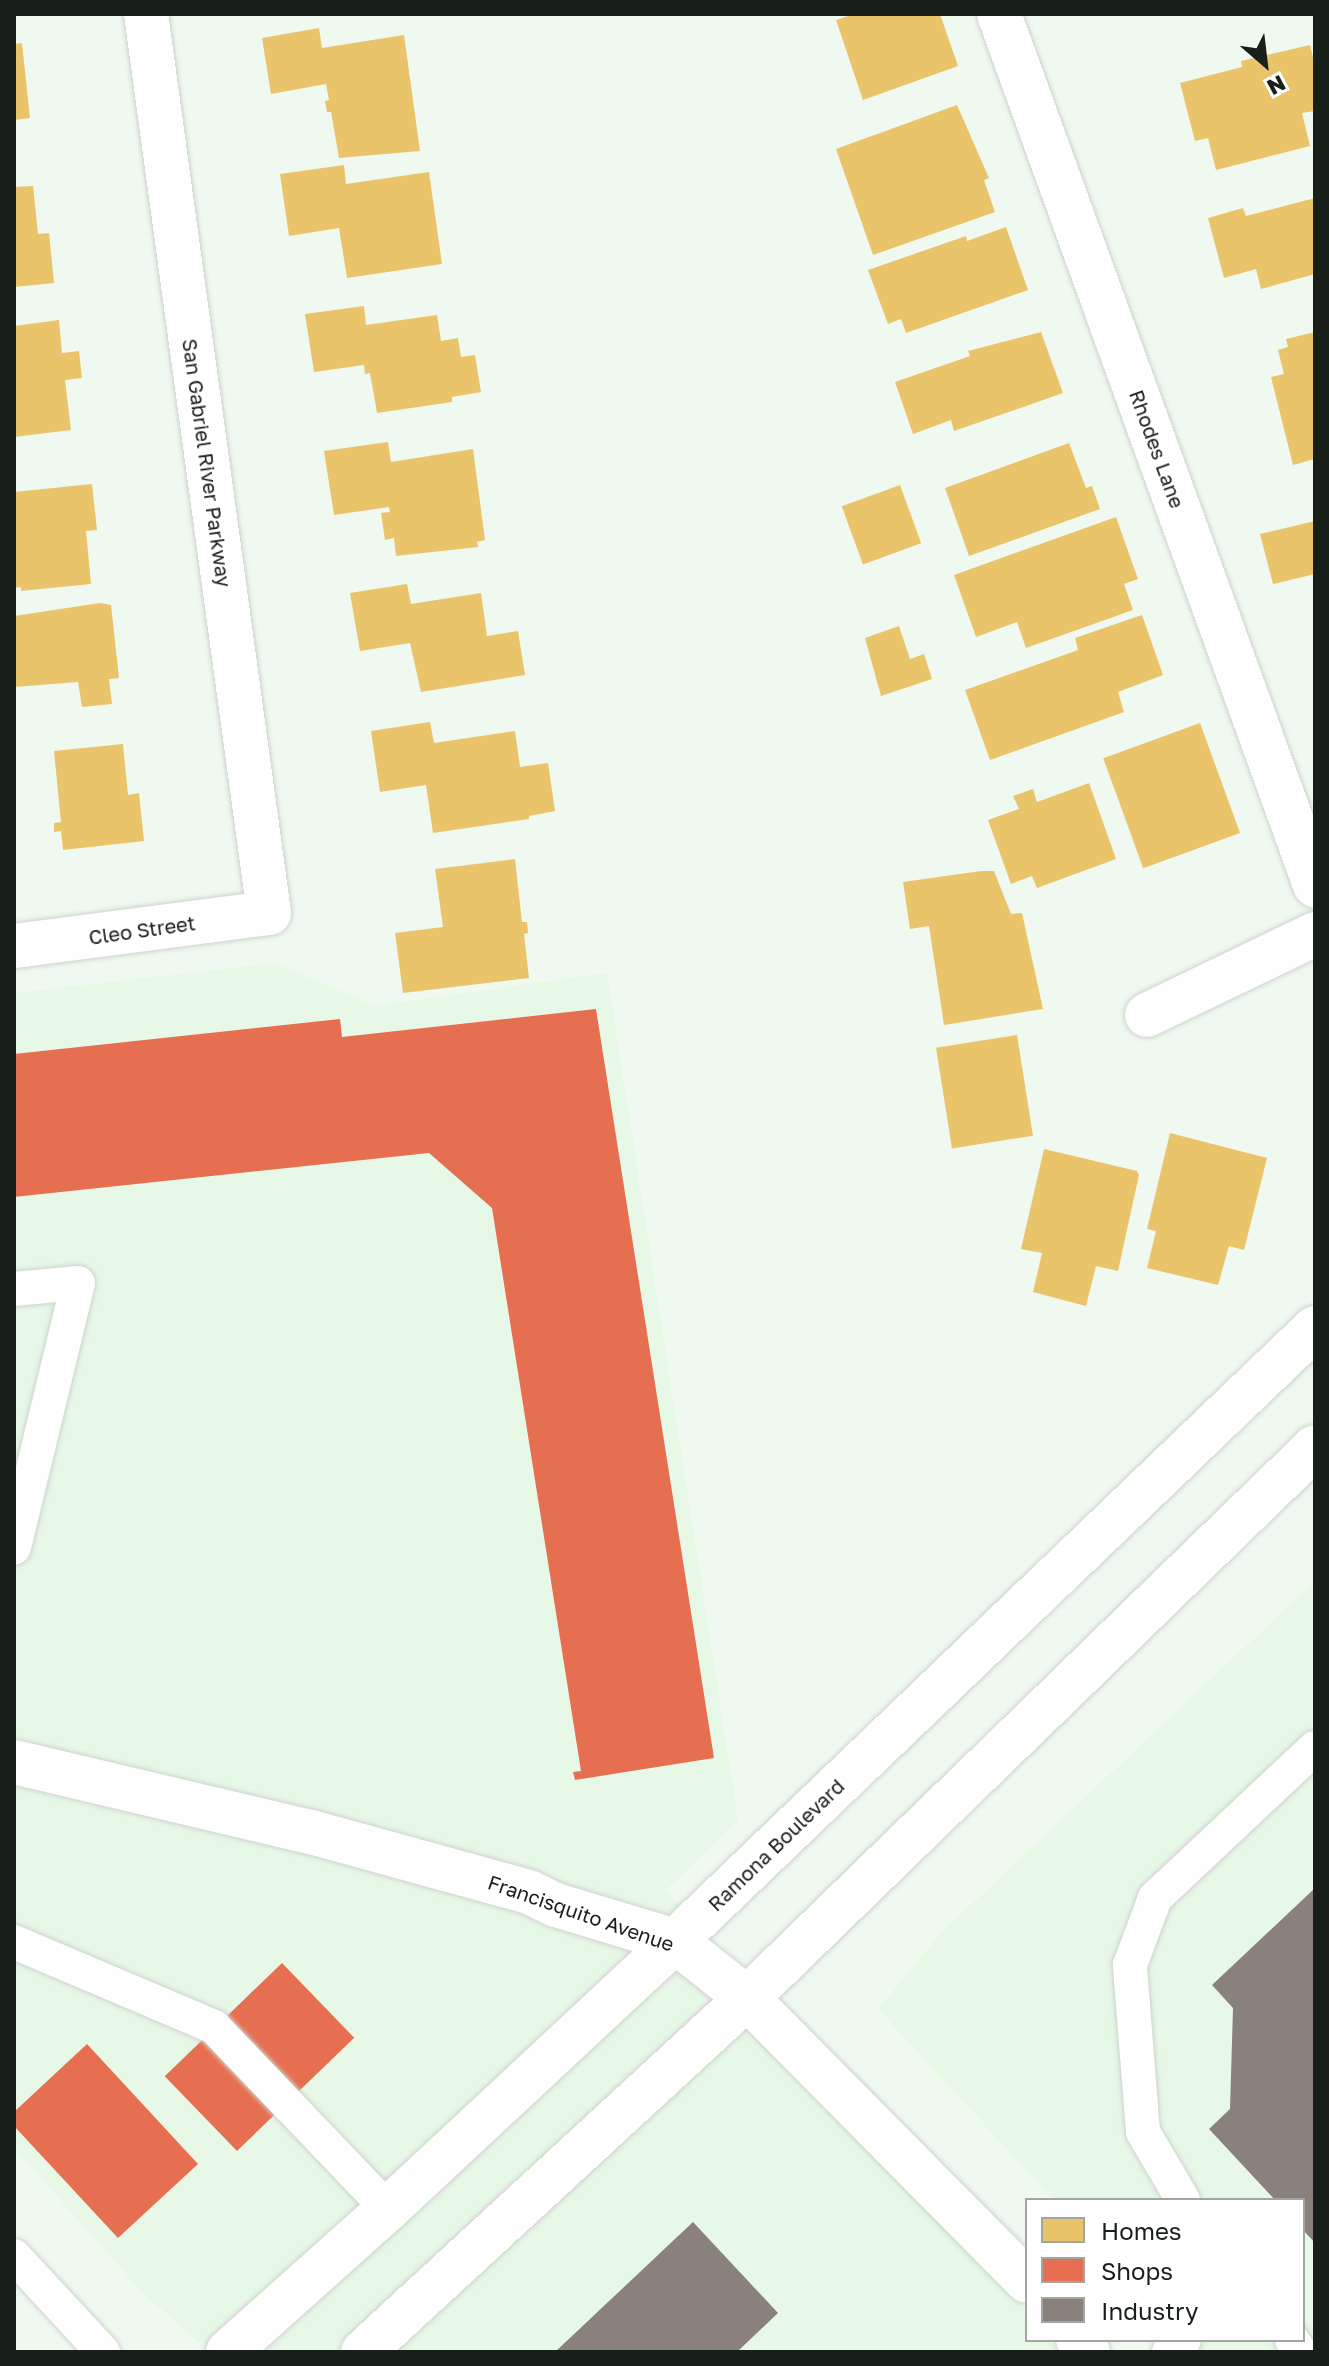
<!DOCTYPE html>
<style>
body{margin:0}
#map{position:relative;width:1329px;height:2366px;overflow:hidden;background:#f0f9f0;font-family:"Golos Text",sans-serif}
div>[style]{position:absolute}
.built>*{inset:0;background:#e7f8e7}
.homes>*{inset:0;background:#e9c46a;transform-origin:0 0}
.shops>*{inset:0;background:#e76f51;transform-origin:0 0}
.industry>*{inset:0;background:#8a817c}
.roads{filter:drop-shadow(0 0 2px #cdd3cd) drop-shadow(0 0 2px #cdd3cd)}
.service>*{height:34px;margin:-17px;padding:0 17px;transform-origin:17px;border-radius:17px;background:#fdfefd}
.minor>*{height:44px;margin:-22px;padding:0 22px;transform-origin:22px;border-radius:22px;background:#fdfefd}
.tertiary>*{height:44px;margin:-22px;padding:0 22px;transform-origin:22px;border-radius:22px;background:#fdfefd}
.primary>*{height:44px;margin:-22px;padding:0 22px;transform-origin:22px;border-radius:22px;background:#fdfefd}
span{translate:-50% -50%;white-space:nowrap;text-align:center;line-height:1.15;-webkit-text-stroke:8px #fff;paint-order:stroke}
.street-label{font-size:20px;color:#181e18}
.frame{position:absolute;inset:0;border:16px solid #181e18;pointer-events:none}
.legend{position:absolute;left:1025px;top:2198px;width:280px;height:144px;box-sizing:border-box;background:#fff;border:2px solid #a3a5a3;margin:0;padding:10px 14px;list-style:none;font-size:24px;color:#181e18}
.legend li{display:flex;align-items:center;gap:16px;height:40px}
.legend b{width:40px;border:2px solid #a3a5a3}
.north{position:absolute;left:1225px;top:24px;width:80px;height:80px;-webkit-text-stroke:6px #fff;paint-order:stroke;rotate:152deg;font-size:22px;font-weight:700;line-height:32px;text-align:center;color:#181e18}
.north::after{content:'';display:block;margin:auto;width:28px;height:36px;background:#181e18;clip-path:polygon(50% 0,100% 100%,50% 72%,0 100%)}
</style>
<div id="map">
<div class="built">
<div style="clip-path:polygon(276px 963px,374px 1006px,607px 973px,738px 1820px,666px 1890px,1027px 2313px,1027px 2340px,1050px 2340px,1060px 2352px,245px 2352px,198px 2342px,142px 2292px,14px 2148px,14px 993px)"></div>
<div style="clip-path:polygon(1315px 1581px,1315px 2352px,1194px 2352px,1183px 2340px,1303px 2340px,1303px 2200px,1054px 2200px,878px 2009px,942px 1932px)"></div>
</div>
<div class="homes">
<div style="clip-path:polygon(854px 14px,940px 14px,958px 66px,863px 100px,836px 20px)"></div>
<div style="clip-path:polygon(319px 28px,322px 48px,404px 35px,420px 151px,339px 158px,331px 112px,327px 112px,325px 101px,329px 100px,326px 84px,271px 94px,262px 38px)"></div>
<div style="clip-path:polygon(22px 43px,30px 118px,14px 120px,14px 44px)"></div>
<div style="clip-path:polygon(1310px 45px,1315px 65px,1315px 111px,1302px 113px,1310px 146px,1216px 170px,1208px 138px,1195px 141px,1180px 83px,1242px 67px,1241px 61px)"></div>
<div style="clip-path:polygon(957px 105px,989px 178px,984px 180px,995px 212px,873px 255px,836px 149px)"></div>
<div style="clip-path:polygon(344px 165px,346px 184px,429px 172px,442px 264px,347px 278px,339px 228px,289px 236px,280px 174px)"></div>
<div style="clip-path:polygon(33px 186px,38px 234px,49px 233px,54px 283px,14px 287px,14px 187px)"></div>
<div style="clip-path:polygon(1315px 198px,1315px 274px,1261px 289px,1256px 269px,1224px 278px,1208px 218px,1243px 208px,1246px 216px)"></div>
<div style="clip-path:polygon(1006px 227px,1028px 290px,906px 333px,901px 319px,888px 324px,868px 270px,966px 236px,967px 241px)"></div>
<div style="clip-path:polygon(364px 306px,366px 325px,437px 315px,441px 341px,458px 338px,461px 357px,475px 355px,481px 392px,452px 397px,452px 402px,377px 413px,370px 373px,365px 374px,364px 365px,314px 372px,305px 314px)"></div>
<div style="clip-path:polygon(59px 320px,62px 353px,79px 351px,82px 378px,65px 380px,71px 430px,14px 437px,14px 326px)"></div>
<div style="clip-path:polygon(1041px 332px,1063px 393px,954px 431px,951px 420px,913px 434px,895px 382px,970px 356px,968px 351px)"></div>
<div style="clip-path:polygon(1315px 332px,1315px 459px,1293px 465px,1271px 377px,1284px 374px,1278px 350px,1288px 347px,1286px 339px)"></div>
<div style="clip-path:polygon(388px 442px,391px 462px,473px 449px,485px 540px,477px 542px,478px 547px,396px 556px,394px 538px,385px 540px,381px 513px,390px 512px,389px 507px,334px 515px,324px 451px)"></div>
<div style="clip-path:polygon(1069px 443px,1086px 488px,1092px 486px,1100px 509px,969px 556px,945px 488px)"></div>
<div style="clip-path:polygon(92px 484px,97px 530px,86px 531px,91px 584px,21px 591px,21px 587px,14px 588px,14px 492px)"></div>
<div style="left:900px;top:485px;width:62px;height:62px;rotate:70deg"></div>
<div style="clip-path:polygon(1116px 517px,1138px 579px,1124px 584px,1133px 610px,1026px 648px,1017px 622px,976px 637px,954px 575px)"></div>
<div style="clip-path:polygon(1315px 521px,1315px 574px,1273px 584px,1260px 534px)"></div>
<div style="clip-path:polygon(407px 584px,411px 604px,481px 593px,487px 636px,518px 631px,525px 675px,421px 692px,410px 643px,360px 651px,350px 593px)"></div>
<div style="clip-path:polygon(100px 603px,111px 605px,119px 678px,109px 679px,112px 704px,82px 707px,78px 682px,14px 687px,14px 616px)"></div>
<div style="clip-path:polygon(1142px 615px,1163px 675px,1118px 692px,1124px 712px,990px 760px,965px 690px,1078px 650px,1075px 638px)"></div>
<div style="clip-path:polygon(899px 626px,910px 659px,924px 654px,932px 679px,881px 696px,865px 638px)"></div>
<div style="clip-path:polygon(430px 722px,434px 743px,515px 731px,520px 767px,548px 763px,555px 811px,529px 816px,529px 819px,433px 833px,426px 785px,380px 792px,371px 731px)"></div>
<div style="left:1200px;top:723px;width:117px;height:103px;rotate:70deg"></div>
<div style="clip-path:polygon(123px 744px,128px 795px,139px 793px,144px 841px,63px 850px,61px 831px,54px 832px,54px 823px,61px 822px,54px 751px)"></div>
<div style="clip-path:polygon(1089px 783px,1116px 859px,1037px 888px,1032px 876px,1011px 884px,988px 820px,1019px 809px,1013px 796px,1033px 789px,1037px 802px)"></div>
<div style="clip-path:polygon(515px 859px,522px 922px,527px 922px,528px 933px,524px 934px,529px 978px,403px 993px,395px 933px,443px 927px,435px 869px)"></div>
<div style="clip-path:polygon(981px 871px,994px 871px,1011px 914px,1022px 913px,1043px 1009px,944px 1025px,929px 926px,910px 929px,903px 882px)"></div>
<div style="left:1017px;top:1035px;width:102px;height:82px;rotate:81deg"></div>
<div style="clip-path:polygon(1170px 1133px,1267px 1158px,1244px 1250px,1229px 1246px,1218px 1285px,1147px 1268px,1156px 1231px,1147px 1229px)"></div>
<div style="clip-path:polygon(1044px 1149px,1137px 1171px,1139px 1175px,1118px 1271px,1096px 1266px,1086px 1306px,1033px 1292px,1042px 1253px,1021px 1249px)"></div>
</div>
<div class="shops">
<div style="clip-path:polygon(596px 1009px,714px 1758px,575px 1780px,573px 1772px,581px 1771px,492px 1208px,429px 1153px,14px 1197px,14px 1054px,340px 1019px,342px 1037px)"></div>
<div style="left:282px;top:1963px;width:104px;height:163px;rotate:46deg"></div>
<div style="clip-path:polygon(87px 2044px,198px 2164px,118px 2238px,14px 2126px,14px 2112px)"></div>
</div>
<div class="industry">
<div style="clip-path:polygon(1315px 1888px,1315px 2243px,1303px 2230px,1303px 2200px,1275px 2200px,1209px 2129px,1230px 2109px,1233px 2008px,1212px 1985px)"></div>
<div style="clip-path:polygon(693px 2222px,778px 2313px,737px 2352px,555px 2352px)"></div>
</div>
<div class="roads">
<div class="service">
<div style="left:14px;top:1289px;width:64px;rotate:-5.4deg"></div>
<div style="left:78px;top:1283px;width:272px;rotate:103.6deg"></div>
<div style="left:14px;top:1942px;width:217px;rotate:23deg"></div>
<div style="left:214px;top:2027px;width:252px;rotate:46.3deg"></div>
<div style="left:1183px;top:2200px;width:79px;rotate:-120.5deg"></div>
<div style="left:1143px;top:2132px;width:168px;rotate:-94.5deg"></div>
<div style="left:1130px;top:1965px;width:72px;rotate:-69.5deg"></div>
<div style="left:1155px;top:1898px;width:219px;rotate:-43.2deg"></div>
<div style="left:14px;top:2256px;width:131px;rotate:47.2deg"></div>
<div style="left:1292px;top:2340px;width:14px;rotate:56deg"></div>
<div style="left:1169px;top:2352px;width:19px;rotate:-39deg"></div>
</div>
<div class="minor">
<div style="left:999px;top:14px;width:927px;rotate:70.06deg"></div>
<div style="left:14px;top:946px;width:257px;rotate:-7.4deg"></div>
<div style="left:269px;top:913px;width:907px;rotate:-97.79deg"></div>
<div style="left:1147px;top:1015px;width:187px;rotate:-25.7deg"></div>
<div style="left:747px;top:1998px;width:398px;rotate:45.3deg"></div>
<div style="left:1078px;top:2340px;width:16px;rotate:50deg"></div>
</div>
<div class="tertiary">
<div style="left:14px;top:1762px;width:305px;rotate:13.3deg"></div>
<div style="left:311px;top:1832px;width:226px;rotate:15.4deg"></div>
<div style="left:529px;top:1892px;width:30px;rotate:26deg"></div>
<div style="left:556px;top:1905px;width:124px;rotate:16.8deg"></div>
<div style="left:675px;top:1941px;width:92px;rotate:38.4deg"></div>
</div>
<div class="primary">
<div style="left:228px;top:2352px;width:215px;rotate:-41.8deg"></div>
<div style="left:388px;top:2209px;width:393px;rotate:-43deg"></div>
<div style="left:675px;top:1941px;width:886px;rotate:-43.77deg"></div>
<div style="left:363px;top:2352px;width:522px;rotate:-42.67deg"></div>
<div style="left:747px;top:1998px;width:791px;rotate:-44.13deg"></div>
</div>
</div>
<div class="street-label">
<span style="left:1157px;top:449px;rotate:70deg">Rhodes Lane</span>
<span style="left:207px;top:463px;rotate:82deg">San Gabriel River Parkway</span>
<span style="left:142px;top:930px;rotate:-8deg">Cleo Street</span>
<span style="left:776px;top:1845px;rotate:-44deg">Ramona Boulevard</span>
<span style="left:581px;top:1913px;rotate:19deg">Francisquito Avenue</span>
</div>
<div class="frame"></div>
<ul class="legend">
<li><b style="height:22px;background:#e9c46a"></b>Homes</li>
<li><b style="height:22px;background:#e76f51"></b>Shops</li>
<li><b style="height:22px;background:#8a817c"></b>Industry</li>
</ul>
<div class="north">N</div>
</div>
